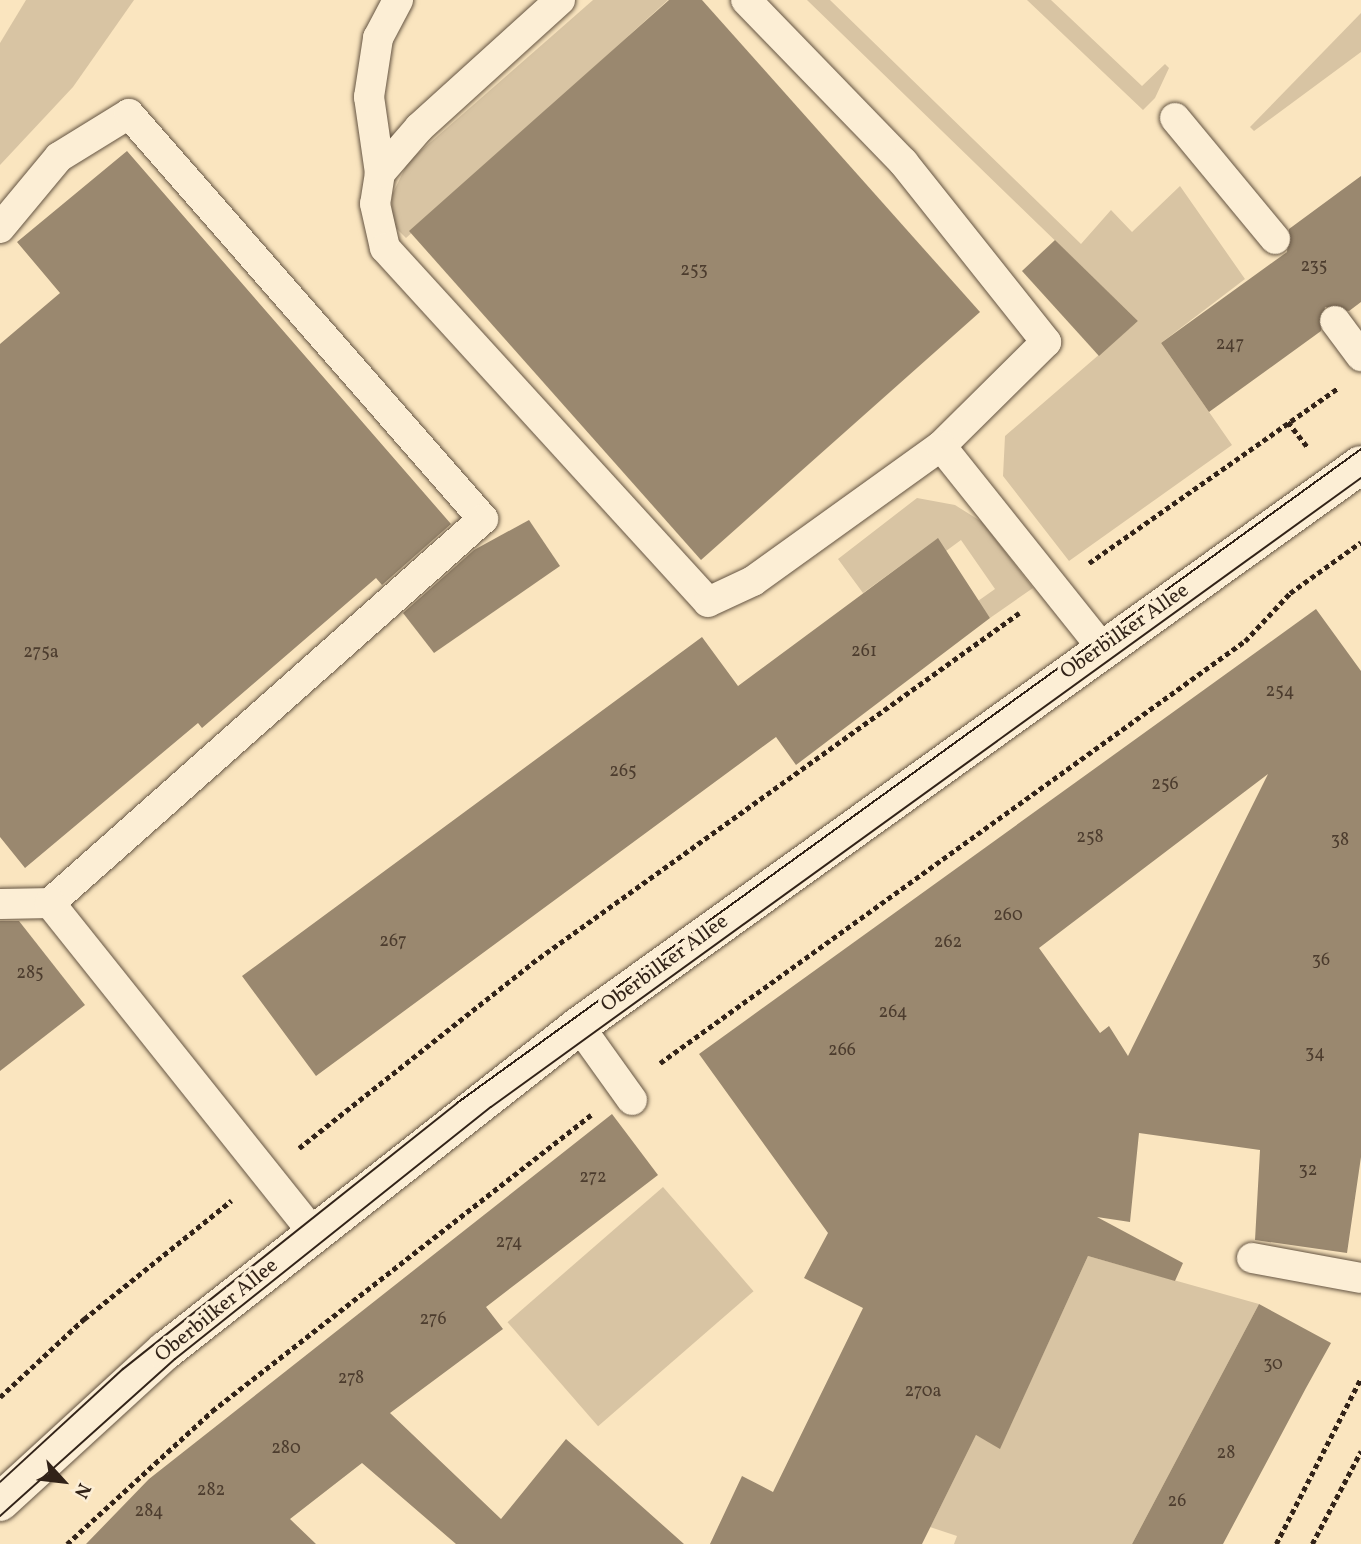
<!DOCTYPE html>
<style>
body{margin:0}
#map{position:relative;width:1361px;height:1544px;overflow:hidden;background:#fae5bf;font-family:Vollkorn,serif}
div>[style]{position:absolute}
.green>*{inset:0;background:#d8c4a3;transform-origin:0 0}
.building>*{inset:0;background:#9a886f}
.path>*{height:4.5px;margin-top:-2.25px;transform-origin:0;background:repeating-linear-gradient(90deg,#322318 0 5px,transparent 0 8.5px)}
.roads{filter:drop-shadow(0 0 2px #645442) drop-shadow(0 0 2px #645442)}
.service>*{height:30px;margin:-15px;padding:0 15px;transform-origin:15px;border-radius:15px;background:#fceed5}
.secondary>*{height:38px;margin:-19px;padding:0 19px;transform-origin:19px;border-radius:19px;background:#fceed5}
.tram>*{height:2px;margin:-1px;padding:0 1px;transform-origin:1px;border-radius:1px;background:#322318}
span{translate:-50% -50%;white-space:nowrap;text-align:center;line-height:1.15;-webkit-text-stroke:7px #fceed5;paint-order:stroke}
.number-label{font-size:18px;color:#4c3c2e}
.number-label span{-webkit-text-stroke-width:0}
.street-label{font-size:21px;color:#322318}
.north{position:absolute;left:28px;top:1446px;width:70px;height:70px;-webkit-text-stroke:5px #fceed5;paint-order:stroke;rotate:117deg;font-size:19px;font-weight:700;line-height:28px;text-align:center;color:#322318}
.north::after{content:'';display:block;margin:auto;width:24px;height:32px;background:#322318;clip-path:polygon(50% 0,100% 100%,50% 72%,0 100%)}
</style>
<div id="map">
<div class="green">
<div style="clip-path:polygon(26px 0,134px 0,73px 87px,0 165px,0 43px)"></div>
<div style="clip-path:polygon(593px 0,668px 0,406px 238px,392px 224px,392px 195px,408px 162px)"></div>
<div style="clip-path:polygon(807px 0,830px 0,1081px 244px,1111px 210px,1132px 232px,1180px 186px,1245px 279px,1161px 343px,1232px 445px,1069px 561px,1003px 476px,1005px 436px,1138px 321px)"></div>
<div style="clip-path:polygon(1027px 0,1051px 0,1142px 86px,1165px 64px,1169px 68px,1155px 98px,1143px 110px)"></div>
<div style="clip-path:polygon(1361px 13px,1361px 52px,1254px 131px,1250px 127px)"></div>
<div style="clip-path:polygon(917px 498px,955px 505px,982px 522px,1033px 588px,990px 618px,978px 601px,995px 589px,961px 540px,946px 551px,937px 539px,863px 593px,838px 559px)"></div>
<div style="left:663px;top:1187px;width:138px;height:206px;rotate:49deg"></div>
<div style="clip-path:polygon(1088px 1256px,1259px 1304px,1132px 1544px,954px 1544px,957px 1536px,930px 1527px,976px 1435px,1000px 1448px)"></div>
</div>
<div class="building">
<div style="clip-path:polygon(669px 0,702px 0,980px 312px,701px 560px,409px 231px)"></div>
<div style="clip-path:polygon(127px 151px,451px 524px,382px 585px,376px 578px,202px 728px,198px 723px,25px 868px,0 837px,0 344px,60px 293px,17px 242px)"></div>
<div style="clip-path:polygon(1361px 176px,1361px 302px,1349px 311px,1325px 307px,1321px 331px,1209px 412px,1161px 343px,1287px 252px,1289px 229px)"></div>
<div style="clip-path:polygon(1055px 240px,1138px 321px,1099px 356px,1022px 271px)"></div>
<div style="clip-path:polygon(529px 520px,560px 566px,434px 653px,403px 613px,474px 550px)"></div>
<div style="clip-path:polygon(938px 538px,990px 618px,796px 765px,776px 737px,316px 1076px,242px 976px,702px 637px,738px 686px)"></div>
<div style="clip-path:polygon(evenodd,1316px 609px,1361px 671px,1361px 1157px,1347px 1253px,1255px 1240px,1260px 1150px,1139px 1133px,1130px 1222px,1097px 1217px,1183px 1263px,1175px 1281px,1088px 1256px,1000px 1449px,976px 1435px,922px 1544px,710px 1544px,742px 1476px,773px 1492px,863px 1308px,804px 1278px,828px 1233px,699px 1054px,1316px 609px,1268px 774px,1128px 1056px,1109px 1026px,1100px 1033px,1039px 948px,1268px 774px)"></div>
<div style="clip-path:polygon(0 921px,19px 921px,85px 1005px,0 1071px)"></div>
<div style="clip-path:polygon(612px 1114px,658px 1175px,486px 1307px,503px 1329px,390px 1413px,501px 1519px,566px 1439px,684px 1544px,456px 1544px,362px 1463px,290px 1519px,316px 1544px,86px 1544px,149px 1479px)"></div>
<div style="clip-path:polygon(1259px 1304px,1331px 1343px,1306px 1388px,1223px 1544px,1132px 1544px)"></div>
</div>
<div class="path">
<div style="left:1288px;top:422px;width:31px;rotate:52deg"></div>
<div style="left:1089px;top:563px;width:303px;rotate:-35.1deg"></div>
<div style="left:660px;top:1063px;width:721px;rotate:-35.81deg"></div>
<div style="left:1245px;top:641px;width:66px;rotate:-46.8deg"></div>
<div style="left:1290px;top:593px;width:87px;rotate:-35.7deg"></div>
<div style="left:299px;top:1148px;width:298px;rotate:-38.4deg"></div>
<div style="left:532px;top:963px;width:600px;rotate:-35.7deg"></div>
<div style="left:0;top:1397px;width:115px;rotate:-42.9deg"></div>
<div style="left:84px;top:1319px;width:189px;rotate:-38.8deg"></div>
<div style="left:67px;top:1544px;width:197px;rotate:-42.5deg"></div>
<div style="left:212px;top:1411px;width:481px;rotate:-38deg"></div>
<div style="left:1276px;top:1544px;width:186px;rotate:-62.9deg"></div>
<div style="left:1312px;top:1544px;width:105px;rotate:-62.2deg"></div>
</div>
<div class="roads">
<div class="service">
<div style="left:560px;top:0;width:190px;rotate:137.8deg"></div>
<div style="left:419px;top:128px;width:60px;rotate:130.9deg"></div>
<div style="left:380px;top:173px;width:31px;rotate:99deg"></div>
<div style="left:375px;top:204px;width:45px;rotate:77.2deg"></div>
<div style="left:385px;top:248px;width:479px;rotate:47.6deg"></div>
<div style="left:708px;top:602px;width:50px;rotate:-25deg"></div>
<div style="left:753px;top:581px;width:231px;rotate:-35.7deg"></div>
<div style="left:746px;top:0;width:226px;rotate:45.9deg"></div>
<div style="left:903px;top:162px;width:230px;rotate:51.5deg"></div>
<div style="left:1046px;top:342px;width:148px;rotate:135.3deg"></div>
<div style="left:941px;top:446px;width:258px;rotate:51.4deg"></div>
<div style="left:1175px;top:118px;width:157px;rotate:50.4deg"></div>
<div style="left:380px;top:173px;width:77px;rotate:-98.2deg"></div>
<div style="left:369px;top:97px;width:60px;rotate:-81.3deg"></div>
<div style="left:378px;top:38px;width:43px;rotate:-62.2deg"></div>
<div style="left:0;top:228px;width:92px;rotate:-50.3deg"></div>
<div style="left:59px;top:157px;width:82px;rotate:-31.6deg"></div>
<div style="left:129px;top:114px;width:538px;rotate:48.84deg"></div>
<div style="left:483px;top:519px;width:579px;rotate:138.43deg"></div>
<div style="left:50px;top:903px;width:50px;rotate:178.9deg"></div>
<div style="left:1335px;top:321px;width:44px;rotate:53.4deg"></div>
<div style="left:50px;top:903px;width:422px;rotate:51.4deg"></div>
<div style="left:579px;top:1026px;width:91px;rotate:54.4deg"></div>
<div style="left:1252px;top:1258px;width:111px;rotate:10.4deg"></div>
</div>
<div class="secondary">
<div style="left:0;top:1502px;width:224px;rotate:-42.5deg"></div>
<div style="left:165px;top:1351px;width:526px;rotate:-38.13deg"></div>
<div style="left:579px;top:1026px;width:962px;rotate:-35.66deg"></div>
</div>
</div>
<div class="tram">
<div style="left:0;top:1482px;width:167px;rotate:-42.6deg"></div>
<div style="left:123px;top:1369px;width:427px;rotate:-38.5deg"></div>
<div style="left:457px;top:1103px;width:1116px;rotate:-35.88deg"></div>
<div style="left:0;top:1516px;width:235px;rotate:-41.9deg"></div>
<div style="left:175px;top:1359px;width:404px;rotate:-38.6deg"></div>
<div style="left:491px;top:1107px;width:1074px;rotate:-35.87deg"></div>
</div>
<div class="number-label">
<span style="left:1314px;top:267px">235</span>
<span style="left:694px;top:271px">253</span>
<span style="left:1230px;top:345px">247</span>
<span style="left:864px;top:652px">261</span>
<span style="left:41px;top:653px">275a</span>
<span style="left:1280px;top:692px">254</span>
<span style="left:623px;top:772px">265</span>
<span style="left:1165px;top:785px">256</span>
<span style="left:1090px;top:838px">258</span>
<span style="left:1340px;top:841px">38</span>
<span style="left:1008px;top:916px">260</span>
<span style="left:393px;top:942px">267</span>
<span style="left:948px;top:943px">262</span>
<span style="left:1321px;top:961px">36</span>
<span style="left:30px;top:974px">285</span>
<span style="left:893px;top:1013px">264</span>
<span style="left:842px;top:1051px">266</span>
<span style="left:1315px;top:1054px">34</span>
<span style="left:1308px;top:1171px">32</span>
<span style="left:593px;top:1178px">272</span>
<span style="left:509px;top:1243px">274</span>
<span style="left:433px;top:1320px">276</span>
<span style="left:1273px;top:1365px">30</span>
<span style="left:351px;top:1379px">278</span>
<span style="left:923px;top:1392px">270a</span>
<span style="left:286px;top:1449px">280</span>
<span style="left:1226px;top:1454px">28</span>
<span style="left:211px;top:1491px">282</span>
<span style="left:1177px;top:1502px">26</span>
<span style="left:149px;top:1512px">284</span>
</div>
<div class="street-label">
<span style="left:1125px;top:632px;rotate:-35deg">Oberbilker Allee</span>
<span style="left:665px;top:964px;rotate:-36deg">Oberbilker Allee</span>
<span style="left:217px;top:1311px;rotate:-39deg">Oberbilker Allee</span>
</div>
<div class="north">N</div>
</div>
